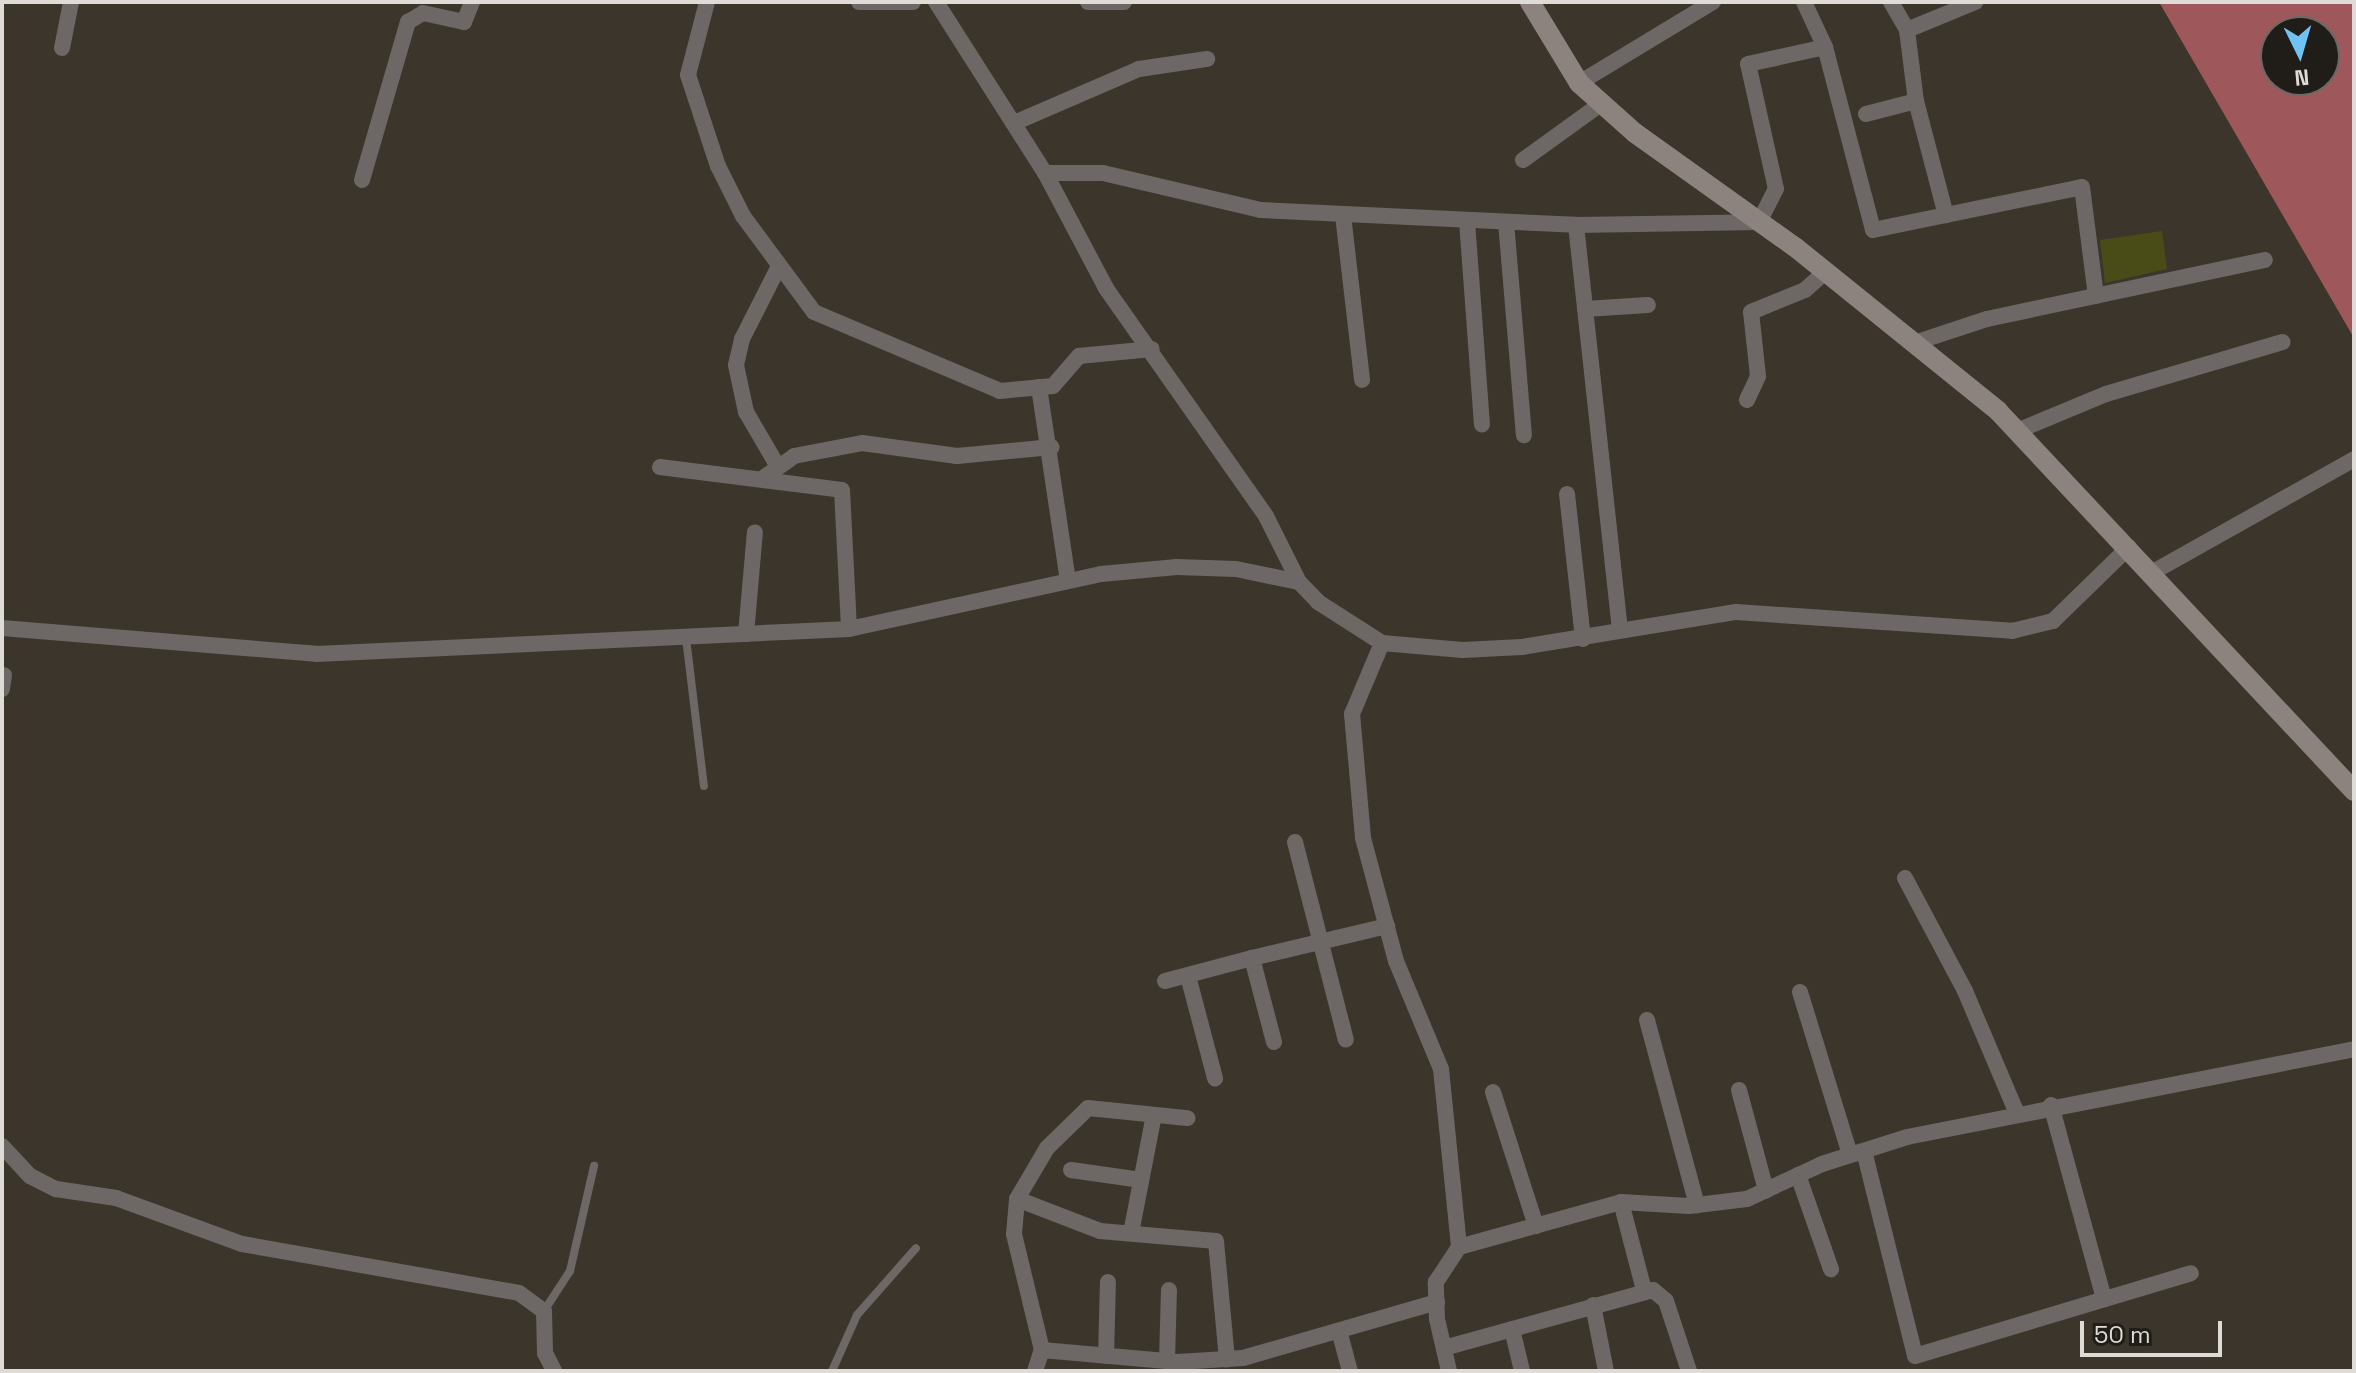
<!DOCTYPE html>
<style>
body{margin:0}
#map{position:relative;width:2356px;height:1373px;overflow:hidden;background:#3b352c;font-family:"Space Grotesk",sans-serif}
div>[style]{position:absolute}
.forest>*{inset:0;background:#9e585c}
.building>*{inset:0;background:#494c16}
.lane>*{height:8px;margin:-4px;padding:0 4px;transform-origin:4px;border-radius:4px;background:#6d6865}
.street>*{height:16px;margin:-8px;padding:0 8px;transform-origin:8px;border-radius:8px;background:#6d6865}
.secondary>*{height:20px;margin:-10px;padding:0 10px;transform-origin:10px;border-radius:10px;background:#8c837f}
span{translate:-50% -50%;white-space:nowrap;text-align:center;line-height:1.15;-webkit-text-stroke:6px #201d19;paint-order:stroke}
.frame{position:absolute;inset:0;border:4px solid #dfdbd6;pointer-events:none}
.north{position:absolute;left:2260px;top:16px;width:80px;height:80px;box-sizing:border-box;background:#201d19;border:2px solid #6c6965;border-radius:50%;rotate:175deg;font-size:22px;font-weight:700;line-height:32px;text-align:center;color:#dfdbd6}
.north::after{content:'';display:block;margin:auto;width:28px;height:36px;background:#70c1f4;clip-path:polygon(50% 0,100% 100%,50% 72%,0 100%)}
.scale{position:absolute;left:2080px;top:1321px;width:142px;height:36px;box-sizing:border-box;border:4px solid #dfdbd6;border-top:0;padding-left:10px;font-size:24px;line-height:28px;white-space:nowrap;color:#dfdbd6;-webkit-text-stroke:6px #201d19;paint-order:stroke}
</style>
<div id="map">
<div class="forest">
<div style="clip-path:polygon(evenodd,2159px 2px,2354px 2px,2354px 338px,2159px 2px,2276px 32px,2324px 32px,2324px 80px,2276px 80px,2276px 32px)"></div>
</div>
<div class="building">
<div style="clip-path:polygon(2162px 231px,2167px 269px,2105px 283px,2100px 240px)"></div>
</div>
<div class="lane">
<div style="left:686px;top:638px;width:149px;rotate:83.1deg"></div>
<div style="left:544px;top:1311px;width:48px;rotate:-57deg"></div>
<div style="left:570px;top:1271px;width:108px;rotate:-77.1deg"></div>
<div style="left:832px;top:1371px;width:61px;rotate:-65.9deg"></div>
<div style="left:857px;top:1315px;width:89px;rotate:-48.6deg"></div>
</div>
<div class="street">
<div style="left:707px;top:2px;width:75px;rotate:104.6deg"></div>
<div style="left:688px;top:75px;width:96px;rotate:71.8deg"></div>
<div style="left:718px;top:166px;width:56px;rotate:63.4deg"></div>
<div style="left:743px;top:216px;width:119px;rotate:53.5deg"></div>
<div style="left:814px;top:312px;width:202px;rotate:23deg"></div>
<div style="left:1000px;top:391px;width:53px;rotate:-5.4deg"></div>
<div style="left:1053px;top:386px;width:40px;rotate:-49deg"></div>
<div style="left:1079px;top:356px;width:73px;rotate:-5.5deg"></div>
<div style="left:859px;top:2px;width:54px"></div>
<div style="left:1088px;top:2px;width:36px"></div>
<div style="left:1804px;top:2px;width:50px;rotate:65deg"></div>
<div style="left:1825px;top:47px;width:189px;rotate:75.3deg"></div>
<div style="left:1873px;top:230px;width:213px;rotate:-11.6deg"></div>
<div style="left:2082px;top:187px;width:110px;rotate:82.7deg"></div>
<div style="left:1891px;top:2px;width:32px;rotate:60deg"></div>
<div style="left:1907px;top:30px;width:74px;rotate:-22.4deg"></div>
<div style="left:1907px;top:30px;width:72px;rotate:82.8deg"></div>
<div style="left:1916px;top:101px;width:118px;rotate:75.3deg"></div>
<div style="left:62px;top:48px;width:47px;rotate:-78.9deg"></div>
<div style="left:1579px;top:83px;width:157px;rotate:-31.2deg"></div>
<div style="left:1866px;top:114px;width:52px;rotate:-14.6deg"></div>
<div style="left:1014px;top:123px;width:136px;rotate:-23.4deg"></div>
<div style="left:1139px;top:69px;width:69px;rotate:-8.4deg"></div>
<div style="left:1523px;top:160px;width:97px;rotate:-35.8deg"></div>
<div style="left:1045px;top:173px;width:58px"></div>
<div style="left:1103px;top:173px;width:162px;rotate:13.2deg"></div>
<div style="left:1261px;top:210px;width:315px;rotate:2.7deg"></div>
<div style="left:1576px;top:225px;width:183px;rotate:-0.9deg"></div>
<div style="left:1759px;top:222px;width:37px;rotate:-63deg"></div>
<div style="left:1776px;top:189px;width:128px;rotate:-102.6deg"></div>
<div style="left:1748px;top:64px;width:79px;rotate:-12.4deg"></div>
<div style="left:362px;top:180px;width:165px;rotate:-73.8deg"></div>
<div style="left:408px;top:22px;width:17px;rotate:-31deg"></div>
<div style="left:423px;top:13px;width:42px;rotate:12.4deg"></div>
<div style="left:464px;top:22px;width:22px;rotate:-68deg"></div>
<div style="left:1343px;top:215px;width:166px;rotate:83.4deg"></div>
<div style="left:1467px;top:221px;width:204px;rotate:85.8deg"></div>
<div style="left:1506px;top:222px;width:214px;rotate:85.2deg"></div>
<div style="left:1576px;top:225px;width:406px;rotate:83.8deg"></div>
<div style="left:1585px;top:309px;width:63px;rotate:-3.6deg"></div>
<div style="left:1914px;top:343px;width:77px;rotate:-18.2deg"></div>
<div style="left:1987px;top:319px;width:284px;rotate:-12deg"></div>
<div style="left:1039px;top:387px;width:196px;rotate:81.5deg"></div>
<div style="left:1747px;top:400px;width:26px;rotate:-65deg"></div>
<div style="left:1758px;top:376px;width:64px;rotate:-96.2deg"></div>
<div style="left:1751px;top:312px;width:58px;rotate:-22.2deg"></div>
<div style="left:1805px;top:290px;width:24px;rotate:-42deg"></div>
<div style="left:2017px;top:431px;width:96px;rotate:-22.6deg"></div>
<div style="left:2106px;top:394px;width:184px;rotate:-16.4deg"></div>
<div style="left:777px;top:465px;width:61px;rotate:-120.3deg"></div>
<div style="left:746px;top:412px;width:48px;rotate:-102deg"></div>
<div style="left:736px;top:365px;width:27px;rotate:-77deg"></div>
<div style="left:742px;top:339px;width:82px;rotate:-63.1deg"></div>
<div style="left:660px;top:467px;width:183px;rotate:7.2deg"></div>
<div style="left:842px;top:490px;width:139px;rotate:87.1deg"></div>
<div style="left:763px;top:478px;width:38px;rotate:-35deg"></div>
<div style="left:794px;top:456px;width:69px;rotate:-10.8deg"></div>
<div style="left:862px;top:443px;width:96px;rotate:7.8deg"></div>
<div style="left:957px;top:456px;width:95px;rotate:-5.4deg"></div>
<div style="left:1567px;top:494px;width:146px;rotate:83.7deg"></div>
<div style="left:2153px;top:572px;width:231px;rotate:-29.3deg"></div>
<div style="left:1299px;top:582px;width:28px;rotate:46deg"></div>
<div style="left:1318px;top:602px;width:76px;rotate:32.6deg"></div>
<div style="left:1382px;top:643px;width:77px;rotate:112.9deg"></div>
<div style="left:1352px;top:714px;width:124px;rotate:84.9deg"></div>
<div style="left:1363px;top:838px;width:127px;rotate:75deg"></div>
<div style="left:1396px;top:961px;width:117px;rotate:67.4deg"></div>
<div style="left:1441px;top:1069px;width:179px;rotate:84.2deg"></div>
<div style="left:2px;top:628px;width:315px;rotate:4.7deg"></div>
<div style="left:316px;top:654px;width:534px;rotate:-2.69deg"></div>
<div style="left:849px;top:629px;width:258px;rotate:-12.3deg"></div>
<div style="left:1101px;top:574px;width:76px;rotate:-5.3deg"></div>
<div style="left:1177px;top:567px;width:59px;rotate:1.9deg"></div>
<div style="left:1236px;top:569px;width:64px;rotate:11.7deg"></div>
<div style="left:1299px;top:582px;width:74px;rotate:-116.6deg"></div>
<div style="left:1266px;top:516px;width:279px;rotate:-125.1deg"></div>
<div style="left:1106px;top:288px;width:130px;rotate:-117.9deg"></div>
<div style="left:1045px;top:173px;width:203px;rotate:-122.5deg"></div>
<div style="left:746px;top:634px;width:102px;rotate:-85deg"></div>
<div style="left:1382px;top:643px;width:81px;rotate:4.9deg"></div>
<div style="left:1463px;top:650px;width:59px;rotate:-2.9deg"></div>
<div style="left:1522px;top:647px;width:217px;rotate:-9.3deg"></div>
<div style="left:1736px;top:612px;width:277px;rotate:3.9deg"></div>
<div style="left:2012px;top:631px;width:42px;rotate:-13.7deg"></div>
<div style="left:2053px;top:621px;width:106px;rotate:-44.2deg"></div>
<div style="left:2px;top:689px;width:14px;rotate:-82deg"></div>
<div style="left:1295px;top:842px;width:204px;rotate:75.6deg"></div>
<div style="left:1905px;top:878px;width:128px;rotate:62deg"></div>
<div style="left:1965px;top:991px;width:130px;rotate:67deg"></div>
<div style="left:1188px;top:976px;width:106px;rotate:75.2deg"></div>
<div style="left:1165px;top:981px;width:90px;rotate:-14.8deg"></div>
<div style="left:1800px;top:992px;width:170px;rotate:72.9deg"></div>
<div style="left:1647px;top:1020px;width:192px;rotate:74.9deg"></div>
<div style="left:1274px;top:1042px;width:87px;rotate:-104.7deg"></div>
<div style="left:1252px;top:958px;width:139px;rotate:-13.3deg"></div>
<div style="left:1739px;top:1090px;width:104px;rotate:74.9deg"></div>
<div style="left:1493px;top:1092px;width:141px;rotate:72.2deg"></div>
<div style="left:2051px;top:1105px;width:201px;rotate:74.7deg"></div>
<div style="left:2px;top:1146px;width:41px;rotate:47deg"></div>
<div style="left:30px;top:1176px;width:29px;rotate:27deg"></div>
<div style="left:56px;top:1189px;width:61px;rotate:8.5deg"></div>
<div style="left:116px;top:1198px;width:134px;rotate:20.1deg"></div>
<div style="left:242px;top:1244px;width:281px;rotate:10deg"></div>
<div style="left:519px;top:1293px;width:31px;rotate:36deg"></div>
<div style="left:544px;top:1311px;width:42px;rotate:88.6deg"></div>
<div style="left:545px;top:1353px;width:20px;rotate:63deg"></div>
<div style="left:1864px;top:1151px;width:211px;rotate:76deg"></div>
<div style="left:1915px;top:1356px;width:288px;rotate:-16.7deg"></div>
<div style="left:1071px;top:1170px;width:71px;rotate:8.1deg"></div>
<div style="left:1798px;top:1175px;width:100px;rotate:70.7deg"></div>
<div style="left:1017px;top:1199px;width:59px;rotate:-59.5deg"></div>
<div style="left:1047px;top:1148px;width:57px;rotate:-44.3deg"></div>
<div style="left:1088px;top:1108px;width:100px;rotate:5.8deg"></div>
<div style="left:1621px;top:1202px;width:91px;rotate:75.4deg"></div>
<div style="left:1131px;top:1233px;width:120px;rotate:-79deg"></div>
<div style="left:1593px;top:1305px;width:67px;rotate:78.9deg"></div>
<div style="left:1512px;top:1329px;width:43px;rotate:76.6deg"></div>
<div style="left:1340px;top:1334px;width:38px;rotate:75deg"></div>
<div style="left:1444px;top:1348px;width:217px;rotate:-15.5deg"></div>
<div style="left:1653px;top:1290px;width:17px;rotate:40deg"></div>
<div style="left:1666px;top:1301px;width:74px;rotate:71.8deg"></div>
<div style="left:1042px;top:1350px;width:119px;rotate:-103.6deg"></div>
<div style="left:1014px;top:1234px;width:35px;rotate:-85deg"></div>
<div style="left:1017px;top:1199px;width:89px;rotate:21.1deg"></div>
<div style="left:1100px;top:1231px;width:116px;rotate:4.9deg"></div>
<div style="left:1216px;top:1241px;width:119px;rotate:84.7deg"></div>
<div style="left:1106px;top:1356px;width:74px;rotate:-88.5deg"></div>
<div style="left:1167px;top:1361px;width:71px;rotate:-88.4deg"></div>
<div style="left:1035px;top:1371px;width:22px;rotate:-72deg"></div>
<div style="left:1042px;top:1350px;width:136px;rotate:5.1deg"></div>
<div style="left:1177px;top:1362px;width:66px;rotate:-3.5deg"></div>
<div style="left:1243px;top:1358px;width:202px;rotate:-16.1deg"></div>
<div style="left:1449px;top:1371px;width:53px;rotate:-103deg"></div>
<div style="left:1437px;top:1319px;width:37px;rotate:-92deg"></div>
<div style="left:1436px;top:1282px;width:42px;rotate:-56.7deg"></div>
<div style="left:1459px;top:1247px;width:168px;rotate:-15.5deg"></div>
<div style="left:1621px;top:1202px;width:68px;rotate:3.4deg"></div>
<div style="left:1689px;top:1206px;width:58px;rotate:-6.9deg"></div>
<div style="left:1747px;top:1199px;width:83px;rotate:-25deg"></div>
<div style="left:1822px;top:1164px;width:89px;rotate:-17.6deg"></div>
<div style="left:1907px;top:1137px;width:456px;rotate:-11.1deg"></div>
</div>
<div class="secondary">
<div style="left:1530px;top:2px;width:95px;rotate:58.8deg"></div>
<div style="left:1579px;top:83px;width:75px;rotate:41.8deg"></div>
<div style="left:1635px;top:133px;width:196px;rotate:35.5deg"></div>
<div style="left:1795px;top:247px;width:261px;rotate:38.9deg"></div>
<div style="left:1998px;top:411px;width:521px;rotate:46.87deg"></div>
</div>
<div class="frame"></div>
<div class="north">N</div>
<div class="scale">50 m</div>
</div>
